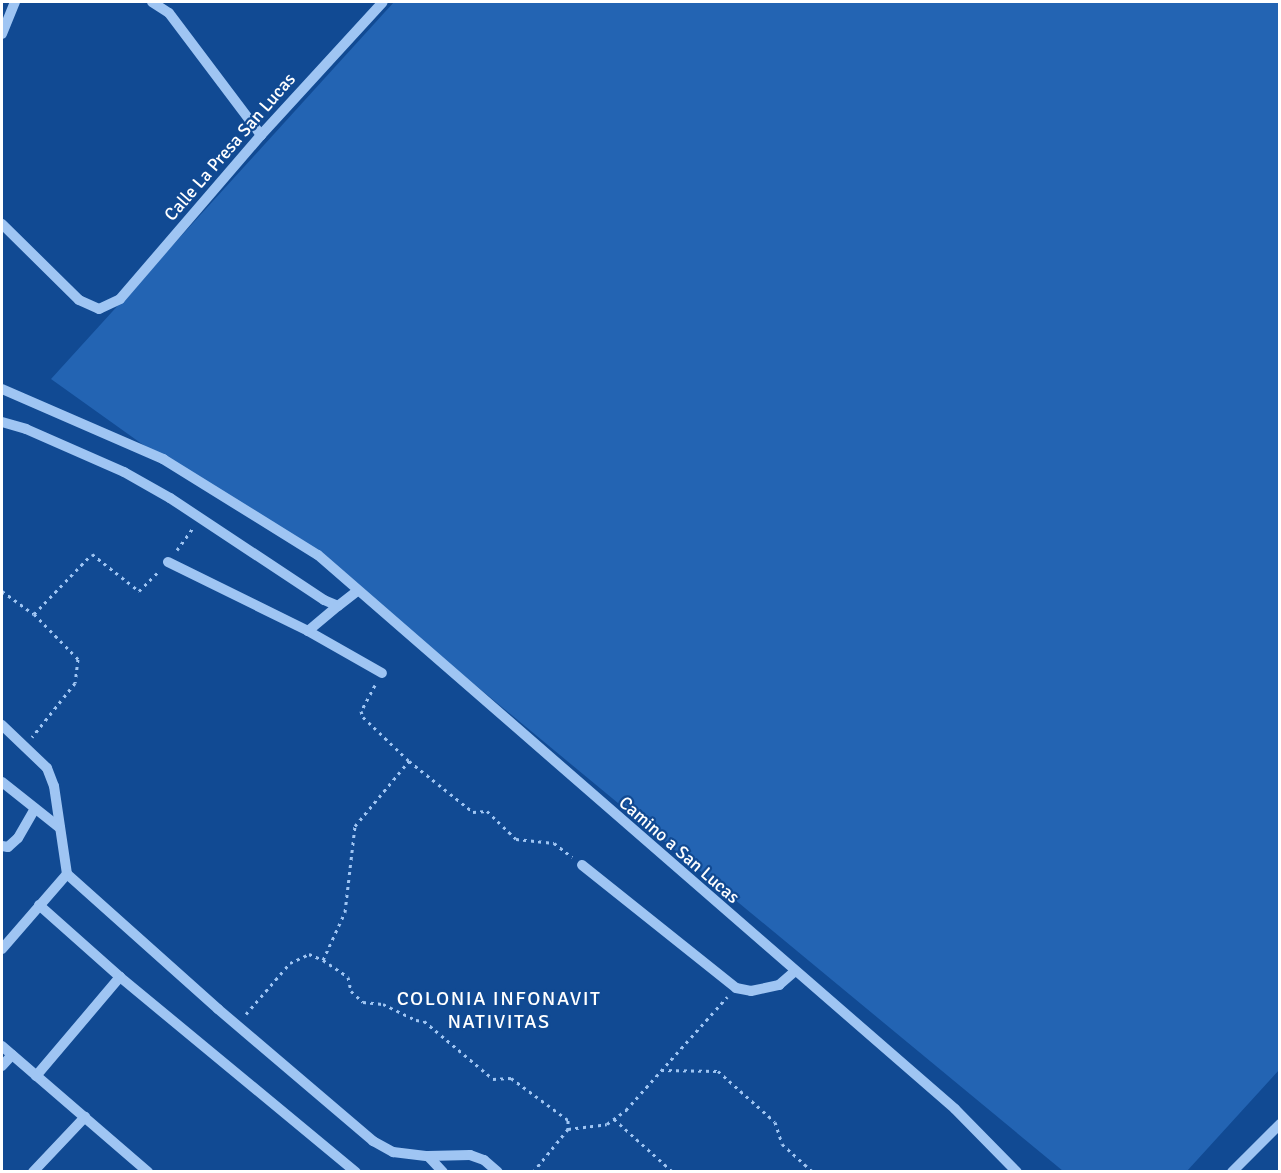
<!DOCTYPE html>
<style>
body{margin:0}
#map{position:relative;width:1281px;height:1173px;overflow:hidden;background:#114a93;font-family:Signika,sans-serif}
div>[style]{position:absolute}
.green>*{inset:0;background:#2364b3}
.path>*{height:3px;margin-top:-1.5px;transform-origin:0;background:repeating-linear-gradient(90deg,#9fc5f3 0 3px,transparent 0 7.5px)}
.minor>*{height:10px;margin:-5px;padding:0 5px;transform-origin:5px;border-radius:5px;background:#9fc5f3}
span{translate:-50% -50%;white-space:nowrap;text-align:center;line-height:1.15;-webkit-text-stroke:4.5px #114a93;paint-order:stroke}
.street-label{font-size:18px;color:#fff}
.neighbourhood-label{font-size:20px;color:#fff;letter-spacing:1.5px}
.frame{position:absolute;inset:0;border:3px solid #fff;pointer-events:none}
</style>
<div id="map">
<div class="green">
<div style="clip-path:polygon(394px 2px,1279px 2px,1279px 1070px,1187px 1171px,1063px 1171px,318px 555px,163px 459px,51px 379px)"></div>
</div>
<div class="path">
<div style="left:177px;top:550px;width:26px;rotate:-54deg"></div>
<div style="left:2px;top:591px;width:39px;rotate:36deg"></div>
<div style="left:34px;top:614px;width:63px;rotate:45.6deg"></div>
<div style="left:78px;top:659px;width:24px;rotate:97deg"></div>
<div style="left:75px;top:683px;width:69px;rotate:128.5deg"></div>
<div style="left:34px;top:614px;width:83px;rotate:-46deg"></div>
<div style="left:92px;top:554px;width:60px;rotate:38.2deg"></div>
<div style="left:139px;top:591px;width:28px;rotate:-45deg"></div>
<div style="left:375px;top:685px;width:30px;rotate:118deg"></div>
<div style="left:361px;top:711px;width:6px;rotate:72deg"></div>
<div style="left:363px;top:717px;width:64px;rotate:43.7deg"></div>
<div style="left:409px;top:761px;width:82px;rotate:38.6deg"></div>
<div style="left:473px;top:812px;width:14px;rotate:-4deg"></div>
<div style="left:487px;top:811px;width:40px;rotate:44deg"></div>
<div style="left:516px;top:839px;width:38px;rotate:6deg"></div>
<div style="left:554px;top:843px;width:23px;rotate:38deg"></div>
<div style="left:323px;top:960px;width:53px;rotate:-65.4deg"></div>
<div style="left:345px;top:912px;width:87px;rotate:-83.4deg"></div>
<div style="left:355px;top:826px;width:85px;rotate:-50.3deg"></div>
<div style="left:246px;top:1014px;width:67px;rotate:-49.2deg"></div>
<div style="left:290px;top:963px;width:21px;rotate:-25deg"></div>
<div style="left:309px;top:954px;width:15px;rotate:23deg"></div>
<div style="left:323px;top:960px;width:30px;rotate:34deg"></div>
<div style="left:348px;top:977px;width:14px;rotate:78deg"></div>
<div style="left:351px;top:991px;width:16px;rotate:43deg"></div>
<div style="left:363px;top:1002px;width:20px;rotate:6deg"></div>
<div style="left:383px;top:1004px;width:37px;rotate:26deg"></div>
<div style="left:416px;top:1020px;width:8px;rotate:7deg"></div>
<div style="left:424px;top:1021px;width:90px;rotate:40deg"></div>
<div style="left:493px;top:1079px;width:18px;rotate:-3deg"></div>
<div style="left:511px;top:1078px;width:71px;rotate:36.4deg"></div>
<div style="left:568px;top:1120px;width:9px;rotate:90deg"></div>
<div style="left:568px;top:1129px;width:55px;rotate:129.1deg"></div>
<div style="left:661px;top:1070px;width:57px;rotate:1deg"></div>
<div style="left:718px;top:1071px;width:76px;rotate:41.8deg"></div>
<div style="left:775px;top:1122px;width:23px;rotate:72deg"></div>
<div style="left:782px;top:1144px;width:42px;rotate:42.1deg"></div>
<div style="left:614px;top:1119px;width:79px;rotate:41.9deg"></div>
<div style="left:568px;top:1129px;width:39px;rotate:-7deg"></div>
<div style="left:607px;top:1124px;width:24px;rotate:-36deg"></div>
<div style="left:626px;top:1110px;width:152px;rotate:-48.2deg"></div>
</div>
<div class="minor">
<div style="left:152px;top:2px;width:20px;rotate:33deg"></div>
<div style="left:169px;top:13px;width:153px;rotate:53deg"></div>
<div style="left:2px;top:34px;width:35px;rotate:-68deg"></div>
<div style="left:2px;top:224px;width:108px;rotate:44.6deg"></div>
<div style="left:79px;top:300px;width:22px;rotate:24deg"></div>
<div style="left:99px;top:309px;width:23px;rotate:-25deg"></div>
<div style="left:120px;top:299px;width:216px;rotate:-49.3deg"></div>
<div style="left:261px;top:135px;width:180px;rotate:-47.5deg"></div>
<div style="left:2px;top:389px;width:176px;rotate:23.5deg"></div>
<div style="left:163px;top:459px;width:182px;rotate:31.8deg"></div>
<div style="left:318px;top:555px;width:844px;rotate:41.01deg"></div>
<div style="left:955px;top:1109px;width:88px;rotate:45.5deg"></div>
<div style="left:2px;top:422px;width:25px;rotate:16deg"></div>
<div style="left:26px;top:429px;width:107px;rotate:23.7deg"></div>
<div style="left:124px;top:472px;width:53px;rotate:29.5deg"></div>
<div style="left:170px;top:498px;width:185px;rotate:33.5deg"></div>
<div style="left:324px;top:600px;width:15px;rotate:23deg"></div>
<div style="left:338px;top:606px;width:24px;rotate:-38deg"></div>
<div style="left:168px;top:562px;width:156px;rotate:26.2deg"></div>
<div style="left:308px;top:631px;width:85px;rotate:29.6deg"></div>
<div style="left:308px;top:631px;width:39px;rotate:-40deg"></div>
<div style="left:2px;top:725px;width:62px;rotate:43.7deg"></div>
<div style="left:47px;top:768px;width:19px;rotate:69deg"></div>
<div style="left:54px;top:786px;width:89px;rotate:81.6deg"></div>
<div style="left:67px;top:874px;width:203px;rotate:41.8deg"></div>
<div style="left:218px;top:1009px;width:204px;rotate:40.4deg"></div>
<div style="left:373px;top:1141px;width:23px;rotate:29deg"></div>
<div style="left:393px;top:1152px;width:35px;rotate:7deg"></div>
<div style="left:428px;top:1156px;width:42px;rotate:-1.4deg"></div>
<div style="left:470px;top:1155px;width:15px;rotate:20deg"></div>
<div style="left:484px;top:1160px;width:18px;rotate:41deg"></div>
<div style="left:2px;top:782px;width:74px;rotate:38.4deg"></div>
<div style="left:2px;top:846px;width:6px;rotate:9deg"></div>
<div style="left:8px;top:847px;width:13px;rotate:-42deg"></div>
<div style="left:18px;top:838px;width:34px;rotate:-60deg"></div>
<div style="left:582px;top:865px;width:197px;rotate:38.6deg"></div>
<div style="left:736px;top:988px;width:15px;rotate:11deg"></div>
<div style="left:751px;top:991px;width:29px;rotate:-12deg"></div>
<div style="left:779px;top:985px;width:21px;rotate:-41deg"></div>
<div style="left:39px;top:905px;width:108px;rotate:41.6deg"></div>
<div style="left:120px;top:977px;width:306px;rotate:39.6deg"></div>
<div style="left:2px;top:949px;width:99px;rotate:-49.1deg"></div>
<div style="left:2px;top:1046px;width:193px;rotate:40.8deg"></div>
<div style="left:2px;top:1066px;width:15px;rotate:-48deg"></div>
<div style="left:36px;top:1076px;width:130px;rotate:-49.7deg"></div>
<div style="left:428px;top:1156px;width:22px;rotate:47deg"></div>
<div style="left:33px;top:1172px;width:76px;rotate:-46.6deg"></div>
<div style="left:1232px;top:1172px;width:68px;rotate:-45deg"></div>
</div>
<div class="street-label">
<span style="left:230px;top:147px;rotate:-49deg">Calle La Presa San Lucas</span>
<span style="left:679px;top:850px;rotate:41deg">Camino a San Lucas</span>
</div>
<div class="neighbourhood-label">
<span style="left:499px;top:1010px">COLONIA INFONAVIT<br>NATIVITAS</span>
</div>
<div class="frame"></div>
</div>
